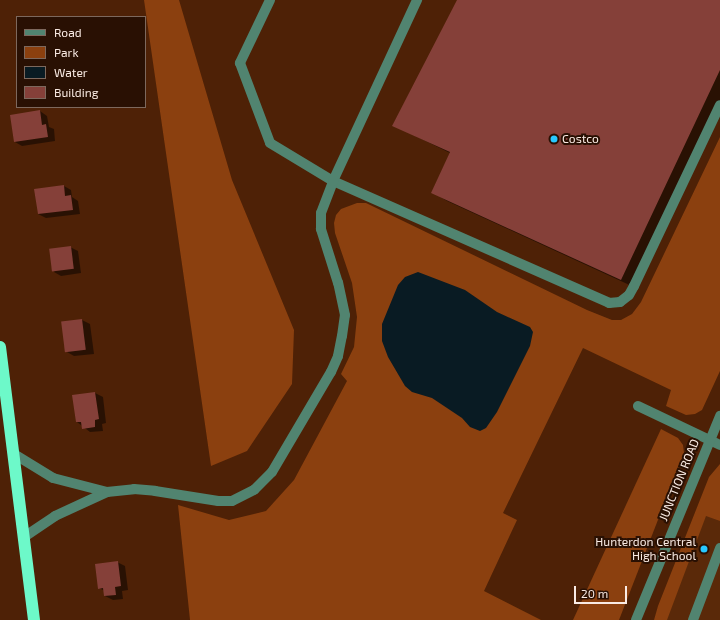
<!DOCTYPE html>
<style>
body{margin:0}
#map{position:relative;width:720px;height:620px;overflow:hidden;background:#4e2106;font-family:"Exo 2",sans-serif}
div>[style]{position:absolute}
.built>*{inset:0;background:#5a2909}
.green>*{inset:0;background:#8b400f}
.water>*{inset:0;background:#091b23}
.shadow>*{inset:0;background:#0007}
.building>*{inset:0;background:#854039;transform-origin:0 0}
.minor>*{height:10px;margin:-5px;padding:0 5px;transform-origin:5px;border-radius:5px;background:#518470}
.highway>*{height:12px;margin:-6px;padding:0 6px;transform-origin:6px;border-radius:6px;background:#6df9c9}
.dots>*{width:11px;height:11px;translate:-50% -50%;box-sizing:border-box;border:2px solid #291003;border-radius:50%}
span{translate:-50% -50%;white-space:nowrap;text-align:center;line-height:1.15;-webkit-text-stroke:4px #291003;paint-order:stroke}
.poi-label{font-size:12px;color:#faebe4}
.left{translate:0 -50%;text-align:left}
.right{translate:-100% -50%;text-align:right}
.street-label{font-size:12px;color:#faebe4}
.legend{position:absolute;left:16px;top:16px;width:130px;height:92px;box-sizing:border-box;background:#291003;border:1px solid #7d685d;margin:0;padding:5px 7px;list-style:none;font-size:12px;color:#faebe4}
.legend li{display:flex;align-items:center;gap:8px;height:20px}
.legend b{width:20px;border:1px solid #7d685d}
.scale{position:absolute;left:574px;top:586px;width:53px;height:18px;box-sizing:border-box;border:2px solid #faebe4;border-top:0;padding-left:5px;font-size:12px;line-height:14px;white-space:nowrap;color:#faebe4;-webkit-text-stroke:3px #291003;paint-order:stroke}
</style>
<div id="map">
<div class="built">
<div style="clip-path:polygon(720px 478px,720px 620px,655px 620px)"></div>
</div>
<div class="green">
<div style="clip-path:polygon(144px 0,179px 0,232px 180px,294px 330px,292px 384px,247px 451px,211px 466px)"></div>
<div style="clip-path:polygon(720px 137px,720px 371px,702px 410px,695px 414px,686px 415px,666px 406px,671px 390px,583px 348px,503px 513px,517px 520px,484px 591px,541px 620px,190px 620px,178px 505px,229px 520px,266px 511px,294px 480px,347px 381px,341px 374px,354px 347px,357px 317px,352px 283px,335px 233px,334px 223px,336px 215px,341px 209px,357px 203px,366px 203px,587px 310px,612px 320px,621px 320px,632px 314px,641px 302px)"></div>
<div style="clip-path:polygon(661px 429px,678px 438px,683px 445px,684px 453px,619px 620px,573px 620px)"></div>
<div style="clip-path:polygon(720px 464px,720px 521px,706px 516px,667px 620px,654px 620px,658px 606px,709px 477px)"></div>
</div>
<div class="water">
<div style="clip-path:polygon(418px 272px,465px 290px,497px 312px,530px 327px,533px 332px,530px 346px,497px 412px,486px 428px,480px 431px,470px 427px,462px 418px,432px 398px,412px 392px,405px 386px,388px 357px,382px 341px,382px 324px,398px 285px,405px 277px)"></div>
</div>
<div class="shadow">
<div style="clip-path:polygon(458px 0,720px 0,720px 108px,636px 288px,447px 201px,432px 192px,450px 153px,393px 125px)"></div>
<div style="clip-path:polygon(40px 111px,47px 116px,49px 127px,54px 129px,55px 141px,22px 146px,15px 142px)"></div>
<div style="clip-path:polygon(64px 186px,71px 190px,72px 197px,78px 201px,80px 214px,46px 218px,38px 214px)"></div>
<div style="clip-path:polygon(70px 247px,78px 251px,81px 273px,61px 276px,54px 272px)"></div>
<div style="clip-path:polygon(82px 320px,90px 324px,94px 354px,74px 356px,67px 352px)"></div>
<div style="clip-path:polygon(95px 393px,103px 397px,106px 423px,102px 424px,103px 431px,90px 432px,77px 422px,74px 396px)"></div>
<div style="clip-path:polygon(117px 562px,125px 566px,128px 590px,122px 591px,123px 599px,113px 600px,105px 596px,105px 591px,99px 588px)"></div>
</div>
<div class="building">
<div style="clip-path:polygon(457px 0,720px 0,720px 70px,621px 280px,431px 193px,450px 152px,392px 126px)"></div>
<div style="clip-path:polygon(40px 110px,42px 125px,46px 124px,48px 137px,14px 142px,10px 115px)"></div>
<div style="clip-path:polygon(64px 185px,65px 196px,71px 195px,73px 210px,38px 214px,34px 189px)"></div>
<div style="left:71px;top:246px;width:23px;height:22px;rotate:83deg"></div>
<div style="left:82px;top:319px;width:31px;height:21px;rotate:83deg"></div>
<div style="clip-path:polygon(95px 392px,99px 419px,95px 420px,95px 427px,82px 429px,81px 422px,76px 422px,72px 395px)"></div>
<div style="clip-path:polygon(118px 561px,121px 586px,115px 587px,116px 595px,104px 596px,103px 588px,98px 589px,95px 564px)"></div>
</div>
<div class="minor">
<div style="left:270px;top:0;width:70px;rotate:115.5deg"></div>
<div style="left:240px;top:63px;width:85px;rotate:69.4deg"></div>
<div style="left:270px;top:143px;width:74px;rotate:31.1deg"></div>
<div style="left:333px;top:181px;width:302px;rotate:23.8deg"></div>
<div style="left:609px;top:303px;width:11px;rotate:-5deg"></div>
<div style="left:620px;top:302px;width:11px;rotate:-38deg"></div>
<div style="left:629px;top:295px;width:10px;rotate:-61deg"></div>
<div style="left:634px;top:286px;width:200px;rotate:-64.6deg"></div>
<div style="left:638px;top:406px;width:91px;rotate:25.4deg"></div>
<div style="left:14px;top:454px;width:46px;rotate:31.6deg"></div>
<div style="left:53px;top:478px;width:56px;rotate:14.5deg"></div>
<div style="left:24px;top:537px;width:37px;rotate:-34deg"></div>
<div style="left:55px;top:516px;width:57px;rotate:-24.8deg"></div>
<div style="left:107px;top:492px;width:27px;rotate:-6deg"></div>
<div style="left:134px;top:489px;width:21px;rotate:5deg"></div>
<div style="left:155px;top:491px;width:64px;rotate:9deg"></div>
<div style="left:218px;top:501px;width:14px"></div>
<div style="left:232px;top:501px;width:25px;rotate:-27deg"></div>
<div style="left:254px;top:490px;width:25px;rotate:-45deg"></div>
<div style="left:272px;top:472px;width:116px;rotate:-59.5deg"></div>
<div style="left:331px;top:372px;width:17px;rotate:-66deg"></div>
<div style="left:338px;top:356px;width:20px;rotate:-79deg"></div>
<div style="left:342px;top:336px;width:21px;rotate:-82deg"></div>
<div style="left:345px;top:315px;width:33px;rotate:-102deg"></div>
<div style="left:338px;top:283px;width:57px;rotate:-107.5deg"></div>
<div style="left:321px;top:229px;width:16px;rotate:-90deg"></div>
<div style="left:321px;top:213px;width:34px;rotate:-69deg"></div>
<div style="left:333px;top:181px;width:200px;rotate:-65.1deg"></div>
<div style="left:636px;top:620px;width:221px;rotate:-67.6deg"></div>
<div style="left:693px;top:620px;width:77px;rotate:-69.4deg"></div>
</div>
<div class="highway">
<div style="left:0;top:347px;width:275px;rotate:82.9deg"></div>
</div>
<div class="dots">
<div style="left:554px;top:139px;background:#28c8ff"></div>
<div style="left:704px;top:549px;background:#28c8ff"></div>
</div>
<div class="poi-label">
<span class="left" style="left:562px;top:139px">Costco</span>
<span class="right" style="left:696px;top:549px">Hunterdon Central<br>High School</span>
</div>
<div class="street-label">
<span style="left:679px;top:480px;rotate:-68deg">JUNCTION ROAD</span>
</div>
<ul class="legend">
<li><b style="height:5px;background:#518470"></b>Road</li>
<li><b style="height:11px;background:#8b400f"></b>Park</li>
<li><b style="height:11px;background:#091b23"></b>Water</li>
<li><b style="height:11px;background:#854039"></b>Building</li>
</ul>
<div class="scale">20 m</div>
</div>
